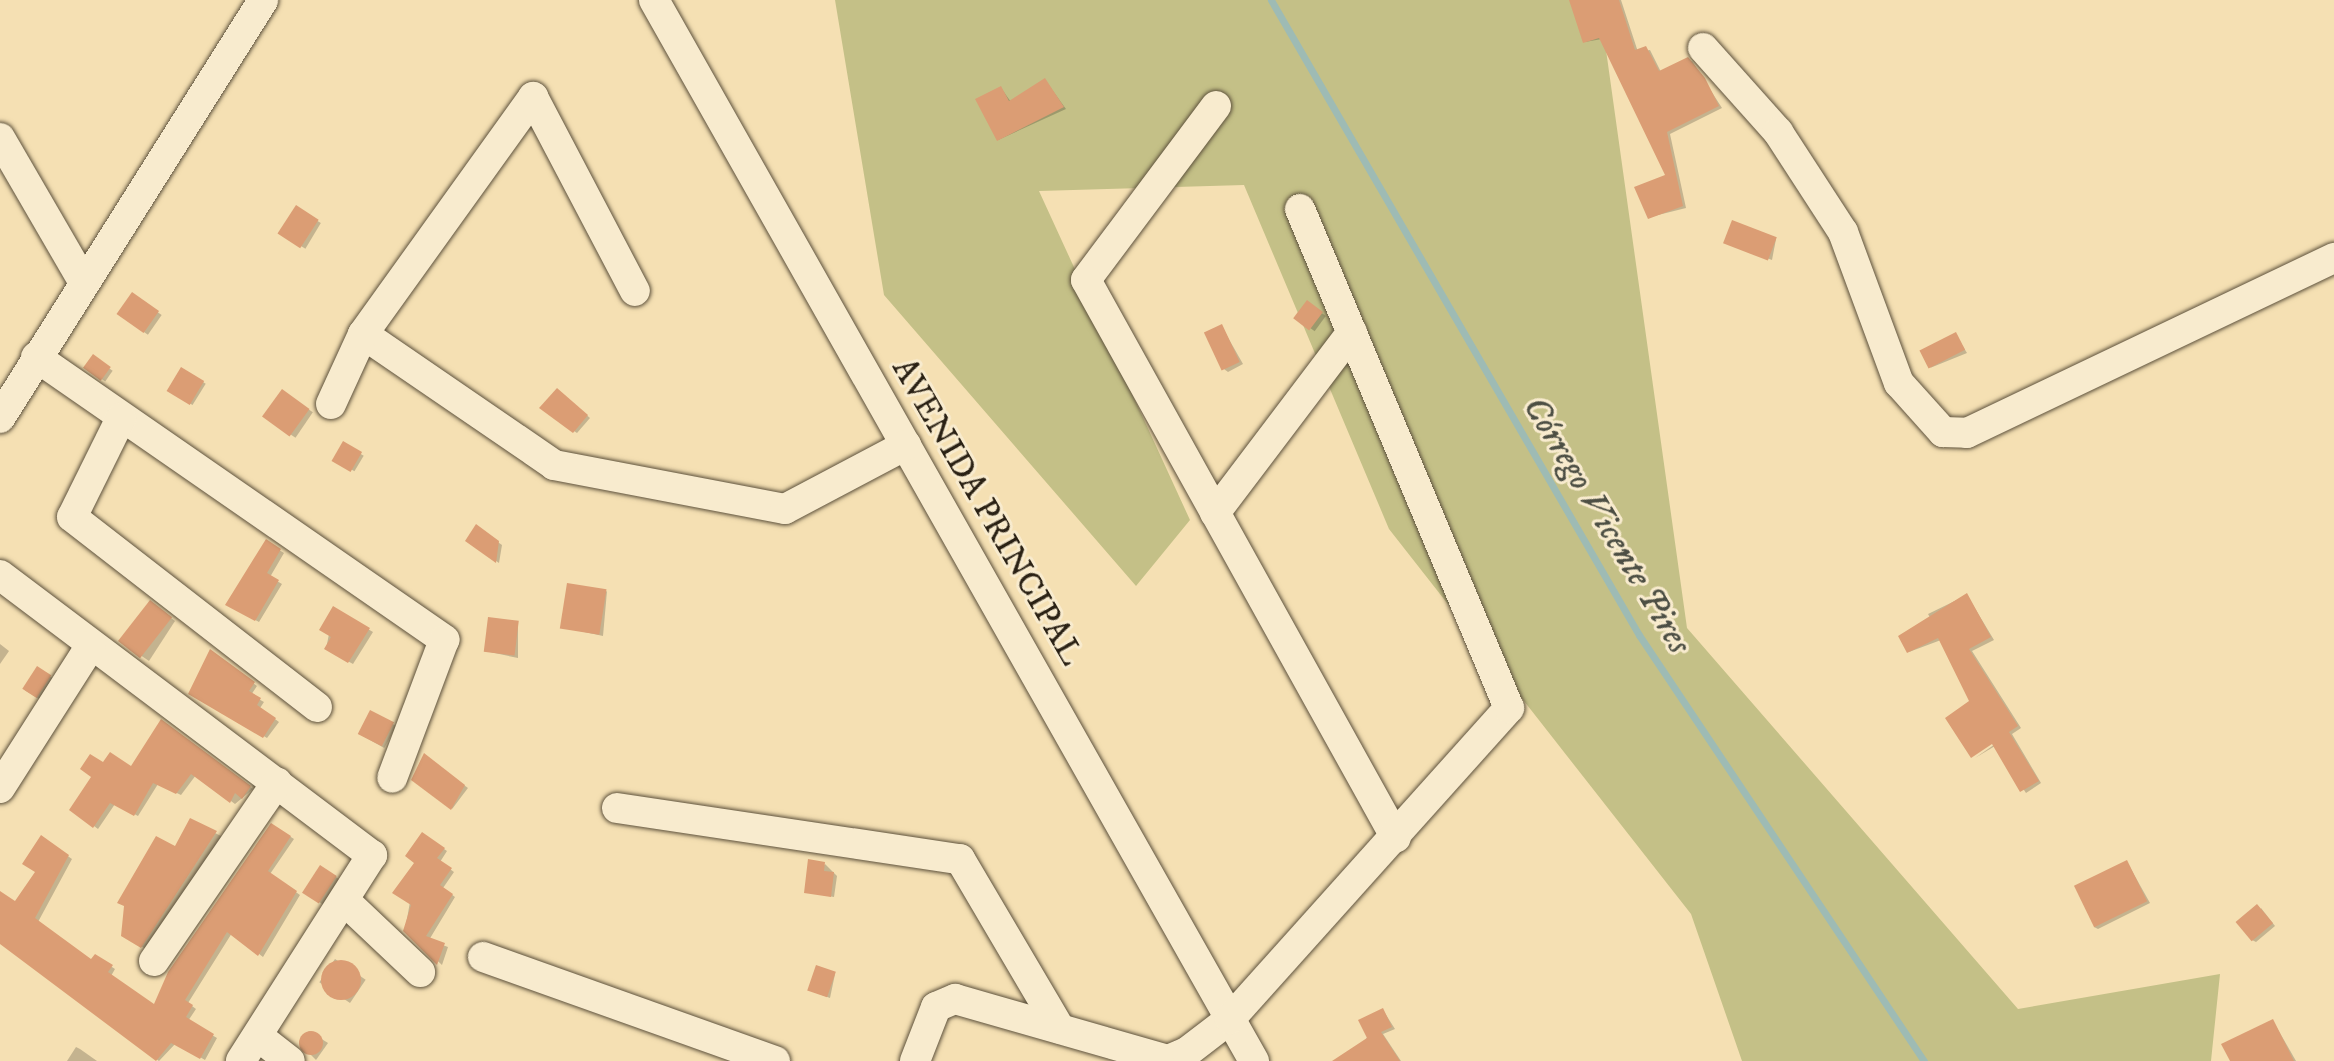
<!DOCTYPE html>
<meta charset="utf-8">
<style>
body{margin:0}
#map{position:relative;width:2334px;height:1061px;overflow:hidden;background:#f5e0b3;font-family:"IM FELL DW Pica",serif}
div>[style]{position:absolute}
.green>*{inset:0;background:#c4c087}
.shadow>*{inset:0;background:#0003;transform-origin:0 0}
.stream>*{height:7px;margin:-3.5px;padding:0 3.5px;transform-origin:3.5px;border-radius:3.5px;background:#9ebbb4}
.building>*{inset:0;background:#db9d74;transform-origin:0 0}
.round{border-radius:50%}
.roads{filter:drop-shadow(0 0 2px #5d513c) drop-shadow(0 0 2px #5d513c)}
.minor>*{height:30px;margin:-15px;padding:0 15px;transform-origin:15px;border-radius:15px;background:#f8ebce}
span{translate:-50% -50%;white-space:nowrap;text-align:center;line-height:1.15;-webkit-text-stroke:6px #f8ebce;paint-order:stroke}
.street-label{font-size:34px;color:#2a2114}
.water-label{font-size:36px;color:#4d4f44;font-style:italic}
</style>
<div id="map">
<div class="green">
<div style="clip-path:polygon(835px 0,1599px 0,1687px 628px,2018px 1009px,2220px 974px,2211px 1061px,1742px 1061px,1691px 914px,1389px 529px,1244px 185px,1039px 191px,1190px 520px,1136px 586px,884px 295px)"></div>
</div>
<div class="shadow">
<div style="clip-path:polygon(1578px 0,1621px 0,1638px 52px,1650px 50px,1661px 72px,1692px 61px,1722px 108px,1670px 134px,1686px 208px,1650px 217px,1668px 176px,1602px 39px,1585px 42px)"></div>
<div style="clip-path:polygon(1045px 80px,1066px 109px,998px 140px,1001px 88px,1011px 102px)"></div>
<div style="left:296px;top:208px;width:29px;height:30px;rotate:31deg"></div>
<div style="clip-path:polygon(1776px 239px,1772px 260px,1729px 244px)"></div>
<div style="left:133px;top:295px;width:35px;height:24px;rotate:35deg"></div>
<div style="left:1308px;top:303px;width:22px;height:19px;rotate:36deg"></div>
<div style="clip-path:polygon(1222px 327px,1243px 364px,1228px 372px,1224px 369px)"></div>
<div style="clip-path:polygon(1956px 335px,1967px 353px,1930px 368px)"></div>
<div style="left:93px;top:357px;width:24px;height:13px;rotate:35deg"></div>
<div style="left:182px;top:369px;width:28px;height:25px;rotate:32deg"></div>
<div style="left:283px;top:392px;width:36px;height:31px;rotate:34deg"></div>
<div style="clip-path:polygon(561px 393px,590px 418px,577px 433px,574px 431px)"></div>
<div style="left:344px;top:444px;width:23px;height:18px;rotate:31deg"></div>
<div style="clip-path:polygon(476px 527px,502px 545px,499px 563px,468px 541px)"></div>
<div style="clip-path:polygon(266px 542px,284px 553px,270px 577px,282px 584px,259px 622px,228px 605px)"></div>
<div style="clip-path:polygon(607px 591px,603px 636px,561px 627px)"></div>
<div style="clip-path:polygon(1967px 595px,1994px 640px,1972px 651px,2021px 728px,2012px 734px,2041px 783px,2026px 793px,1995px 746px,1975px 758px,2001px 740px,1971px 702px,1941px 640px,1909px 652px,1932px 621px,1928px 614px)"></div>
<div style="clip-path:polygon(154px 605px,175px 621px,149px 661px,124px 644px)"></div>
<div style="clip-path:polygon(334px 609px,373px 632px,353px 664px,326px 649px)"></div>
<div style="clip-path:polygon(518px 623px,518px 658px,485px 651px)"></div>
<div style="clip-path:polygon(0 644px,9px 651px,0 664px)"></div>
<div style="clip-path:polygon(210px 652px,257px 686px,251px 695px,264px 702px,260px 708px,279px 722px,267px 738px,191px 693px)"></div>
<div style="left:38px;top:669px;width:17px;height:25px;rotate:31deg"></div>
<div style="left:371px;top:712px;width:29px;height:25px;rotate:29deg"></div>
<div style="clip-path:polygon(165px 723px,253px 789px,235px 804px,196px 775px,181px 795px,158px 784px,138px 816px,115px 804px,98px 829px,71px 809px,104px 765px,132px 769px)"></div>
<div style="left:428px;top:758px;width:50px;height:26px;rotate:37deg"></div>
<div style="clip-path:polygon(191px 821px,223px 837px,149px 951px,123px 935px)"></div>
<div style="clip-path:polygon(272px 825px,294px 839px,270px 874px,300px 895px,263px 957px,232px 933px,188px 1003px,196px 1009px,188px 1021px,217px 1038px,205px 1060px,176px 1043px,159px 1061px,0 942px,0 893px,16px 904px,38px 872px,42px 838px,72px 859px,38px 922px,92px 962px,95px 956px,115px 969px,111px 976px,155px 1007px)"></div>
<div style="clip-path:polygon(422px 834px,447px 851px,440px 862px,454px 872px,443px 888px,455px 897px,429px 940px,448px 947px,442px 965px,405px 930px)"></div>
<div style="clip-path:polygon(2127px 862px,2150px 903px,2098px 929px,2094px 927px)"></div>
<div style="clip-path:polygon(825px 864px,837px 876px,834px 897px,806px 892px)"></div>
<div style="left:321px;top:867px;width:23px;height:30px;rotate:34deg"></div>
<div style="clip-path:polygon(2261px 908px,2275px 926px,2256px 942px,2252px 940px)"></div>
<div style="left:335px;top:959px;width:37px;height:28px;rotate:34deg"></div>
<div style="clip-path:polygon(835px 974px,830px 998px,814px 992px)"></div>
<div style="clip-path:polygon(1383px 1010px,1395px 1029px,1383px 1034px,1401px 1061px,1353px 1061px)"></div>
<div style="clip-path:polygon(2273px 1021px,2296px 1061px,2232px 1061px)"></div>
<div style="clip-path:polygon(309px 1031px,328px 1043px,316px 1060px,301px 1045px)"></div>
<div style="clip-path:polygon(76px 1047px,80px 1049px,97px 1061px,67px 1061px)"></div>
</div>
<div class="stream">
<div style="left:1271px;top:0;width:734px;rotate:59.91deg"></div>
<div style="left:1639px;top:635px;width:513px;rotate:56.22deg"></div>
</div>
<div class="building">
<div style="clip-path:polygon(1569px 0,1619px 0,1635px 50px,1646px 46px,1659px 71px,1688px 57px,1705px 78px,1719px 106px,1667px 132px,1683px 206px,1648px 219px,1634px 187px,1665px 175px,1599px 38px,1583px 43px)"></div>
<div style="clip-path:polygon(1045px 78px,1064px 107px,997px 141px,975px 99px,1001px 86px,1009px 101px)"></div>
<div style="left:296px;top:205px;width:27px;height:34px;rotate:33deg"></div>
<div style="left:1732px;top:220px;width:48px;height:25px;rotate:21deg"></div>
<div style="left:132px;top:292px;width:33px;height:27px;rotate:35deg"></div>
<div style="left:1307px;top:300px;width:20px;height:23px;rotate:37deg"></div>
<div style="left:1222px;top:324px;width:42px;height:20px;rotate:65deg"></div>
<div style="left:1956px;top:332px;width:20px;height:41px;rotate:63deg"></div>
<div style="left:93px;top:354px;width:22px;height:17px;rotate:36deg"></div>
<div style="left:181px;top:367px;width:27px;height:28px;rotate:31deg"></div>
<div style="clip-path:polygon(557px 388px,588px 415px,573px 433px,539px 408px)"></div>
<div style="left:282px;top:389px;width:34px;height:34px;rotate:36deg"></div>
<div style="left:343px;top:441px;width:22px;height:23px;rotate:30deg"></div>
<div style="clip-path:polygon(476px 524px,499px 541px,496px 563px,465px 541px)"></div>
<div style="clip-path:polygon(266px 539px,281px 549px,267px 573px,279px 580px,255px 621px,225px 605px)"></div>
<div style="left:567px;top:583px;width:40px;height:46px;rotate:9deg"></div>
<div style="clip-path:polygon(1967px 593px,1991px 637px,1969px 649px,2018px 726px,2009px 732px,2039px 781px,2020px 792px,1992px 744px,1971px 758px,1945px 718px,1969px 701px,1938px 638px,1907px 653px,1898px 636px)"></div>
<div style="left:150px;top:600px;width:28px;height:52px;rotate:38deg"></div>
<div style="clip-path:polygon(333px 606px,370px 628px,348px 663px,324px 649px,331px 637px,319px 630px)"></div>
<div style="left:488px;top:617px;width:31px;height:35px;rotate:7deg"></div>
<div style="clip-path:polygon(210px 649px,255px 682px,249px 691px,261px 698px,257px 705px,276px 718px,263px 738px,188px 694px)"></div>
<div style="left:37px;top:666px;width:17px;height:27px;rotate:33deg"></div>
<div style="left:370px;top:710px;width:27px;height:27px;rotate:27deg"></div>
<div style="clip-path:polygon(161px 719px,251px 786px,242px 799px,235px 793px,230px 803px,191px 774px,176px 794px,153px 783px,134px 816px,110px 803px,93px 828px,69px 810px,91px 777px,80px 769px,90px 754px,103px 762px,110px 752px,131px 766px)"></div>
<div style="clip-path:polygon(424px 753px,465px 785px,451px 810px,411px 780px)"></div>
<div style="clip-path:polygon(190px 818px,217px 831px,141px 948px,121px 936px,124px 906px,117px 903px,156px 836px,175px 846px)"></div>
<div style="clip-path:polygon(271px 823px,291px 836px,268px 871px,297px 891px,258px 956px,227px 932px,185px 1000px,193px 1005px,186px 1017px,214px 1034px,200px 1059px,171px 1043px,156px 1061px,0 944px,0 891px,15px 901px,35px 872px,22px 864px,41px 835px,69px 855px,35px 918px,91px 959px,95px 954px,113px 965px,108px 972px,154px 1004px,168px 972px)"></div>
<div style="clip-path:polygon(422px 832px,445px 848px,437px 858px,452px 868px,440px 885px,453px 894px,426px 936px,445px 943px,437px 965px,403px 931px,411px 905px,392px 893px,414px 863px,405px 856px)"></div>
<div style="clip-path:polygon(808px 859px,825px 862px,824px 871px,834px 872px,831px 897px,804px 893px)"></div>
<div style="left:2127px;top:860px;width:46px;height:59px;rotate:64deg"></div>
<div style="left:320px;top:865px;width:20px;height:33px;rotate:33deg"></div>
<div style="left:2257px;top:904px;width:25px;height:28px;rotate:50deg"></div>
<div class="round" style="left:321px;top:960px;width:40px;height:40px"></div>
<div style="left:816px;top:965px;width:21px;height:27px;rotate:19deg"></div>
<div style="clip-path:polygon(1383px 1008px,1392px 1027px,1381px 1032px,1400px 1061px,1332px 1061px,1367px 1038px,1358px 1020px)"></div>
<div style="clip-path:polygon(2273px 1019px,2294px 1061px,2230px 1061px,2221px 1044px)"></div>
<div class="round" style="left:299px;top:1031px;width:24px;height:24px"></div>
</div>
<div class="roads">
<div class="minor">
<div style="left:654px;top:0;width:1219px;rotate:60.51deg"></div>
<div style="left:1703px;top:48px;width:113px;rotate:48.2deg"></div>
<div style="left:1778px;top:132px;width:119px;rotate:57deg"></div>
<div style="left:1843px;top:232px;width:161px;rotate:69.7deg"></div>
<div style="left:1899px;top:383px;width:66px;rotate:48.1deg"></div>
<div style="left:1943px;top:432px;width:24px;rotate:2deg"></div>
<div style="left:1967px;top:433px;width:407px;rotate:-25.5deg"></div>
<div style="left:1216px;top:106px;width:217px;rotate:126.8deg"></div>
<div style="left:1086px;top:280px;width:638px;rotate:60.95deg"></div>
<div style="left:0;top:138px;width:168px;rotate:59.9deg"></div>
<div style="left:363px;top:334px;width:232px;rotate:34.4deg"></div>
<div style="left:554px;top:465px;width:235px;rotate:10.8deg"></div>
<div style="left:785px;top:509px;width:137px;rotate:-27.9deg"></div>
<div style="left:36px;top:357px;width:497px;rotate:34.7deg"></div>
<div style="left:444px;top:640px;width:147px;rotate:110.6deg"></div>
<div style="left:331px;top:404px;width:77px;rotate:-65.4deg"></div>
<div style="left:363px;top:334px;width:292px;rotate:-54.3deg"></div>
<div style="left:533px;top:97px;width:219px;rotate:62.3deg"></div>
<div style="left:0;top:418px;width:494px;rotate:-57.8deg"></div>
<div style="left:121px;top:418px;width:110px;rotate:116.3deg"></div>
<div style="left:72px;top:517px;width:310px;rotate:37.8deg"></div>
<div style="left:1215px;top:513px;width:227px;rotate:-52.9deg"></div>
<div style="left:0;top:575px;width:466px;rotate:37deg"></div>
<div style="left:372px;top:855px;width:244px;rotate:122.5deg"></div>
<div style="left:0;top:788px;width:169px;rotate:-57.5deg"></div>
<div style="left:617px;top:808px;width:347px;rotate:8.5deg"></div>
<div style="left:960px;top:859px;width:197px;rotate:59.5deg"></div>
<div style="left:346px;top:902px;width:102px;rotate:43.4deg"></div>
<div style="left:483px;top:957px;width:310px;rotate:19.6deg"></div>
<div style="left:154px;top:961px;width:217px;rotate:-55.5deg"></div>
<div style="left:259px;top:1037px;width:39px;rotate:38deg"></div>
<div style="left:915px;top:1061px;width:58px;rotate:-68.7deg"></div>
<div style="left:936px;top:1007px;width:21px;rotate:-23deg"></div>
<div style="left:955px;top:999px;width:222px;rotate:16deg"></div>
<div style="left:1168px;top:1060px;width:21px;rotate:-23deg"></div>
<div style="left:1187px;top:1052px;width:54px;rotate:-37.5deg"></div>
<div style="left:1230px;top:1019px;width:418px;rotate:-48.1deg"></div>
<div style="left:1509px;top:708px;width:541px;rotate:-112.73deg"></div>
</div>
</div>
<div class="street-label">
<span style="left:987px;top:512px;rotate:60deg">AVENIDA PRINCIPAL</span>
</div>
<div class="water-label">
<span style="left:1607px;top:525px;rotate:59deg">Córrego Vicente Pires</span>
</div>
</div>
